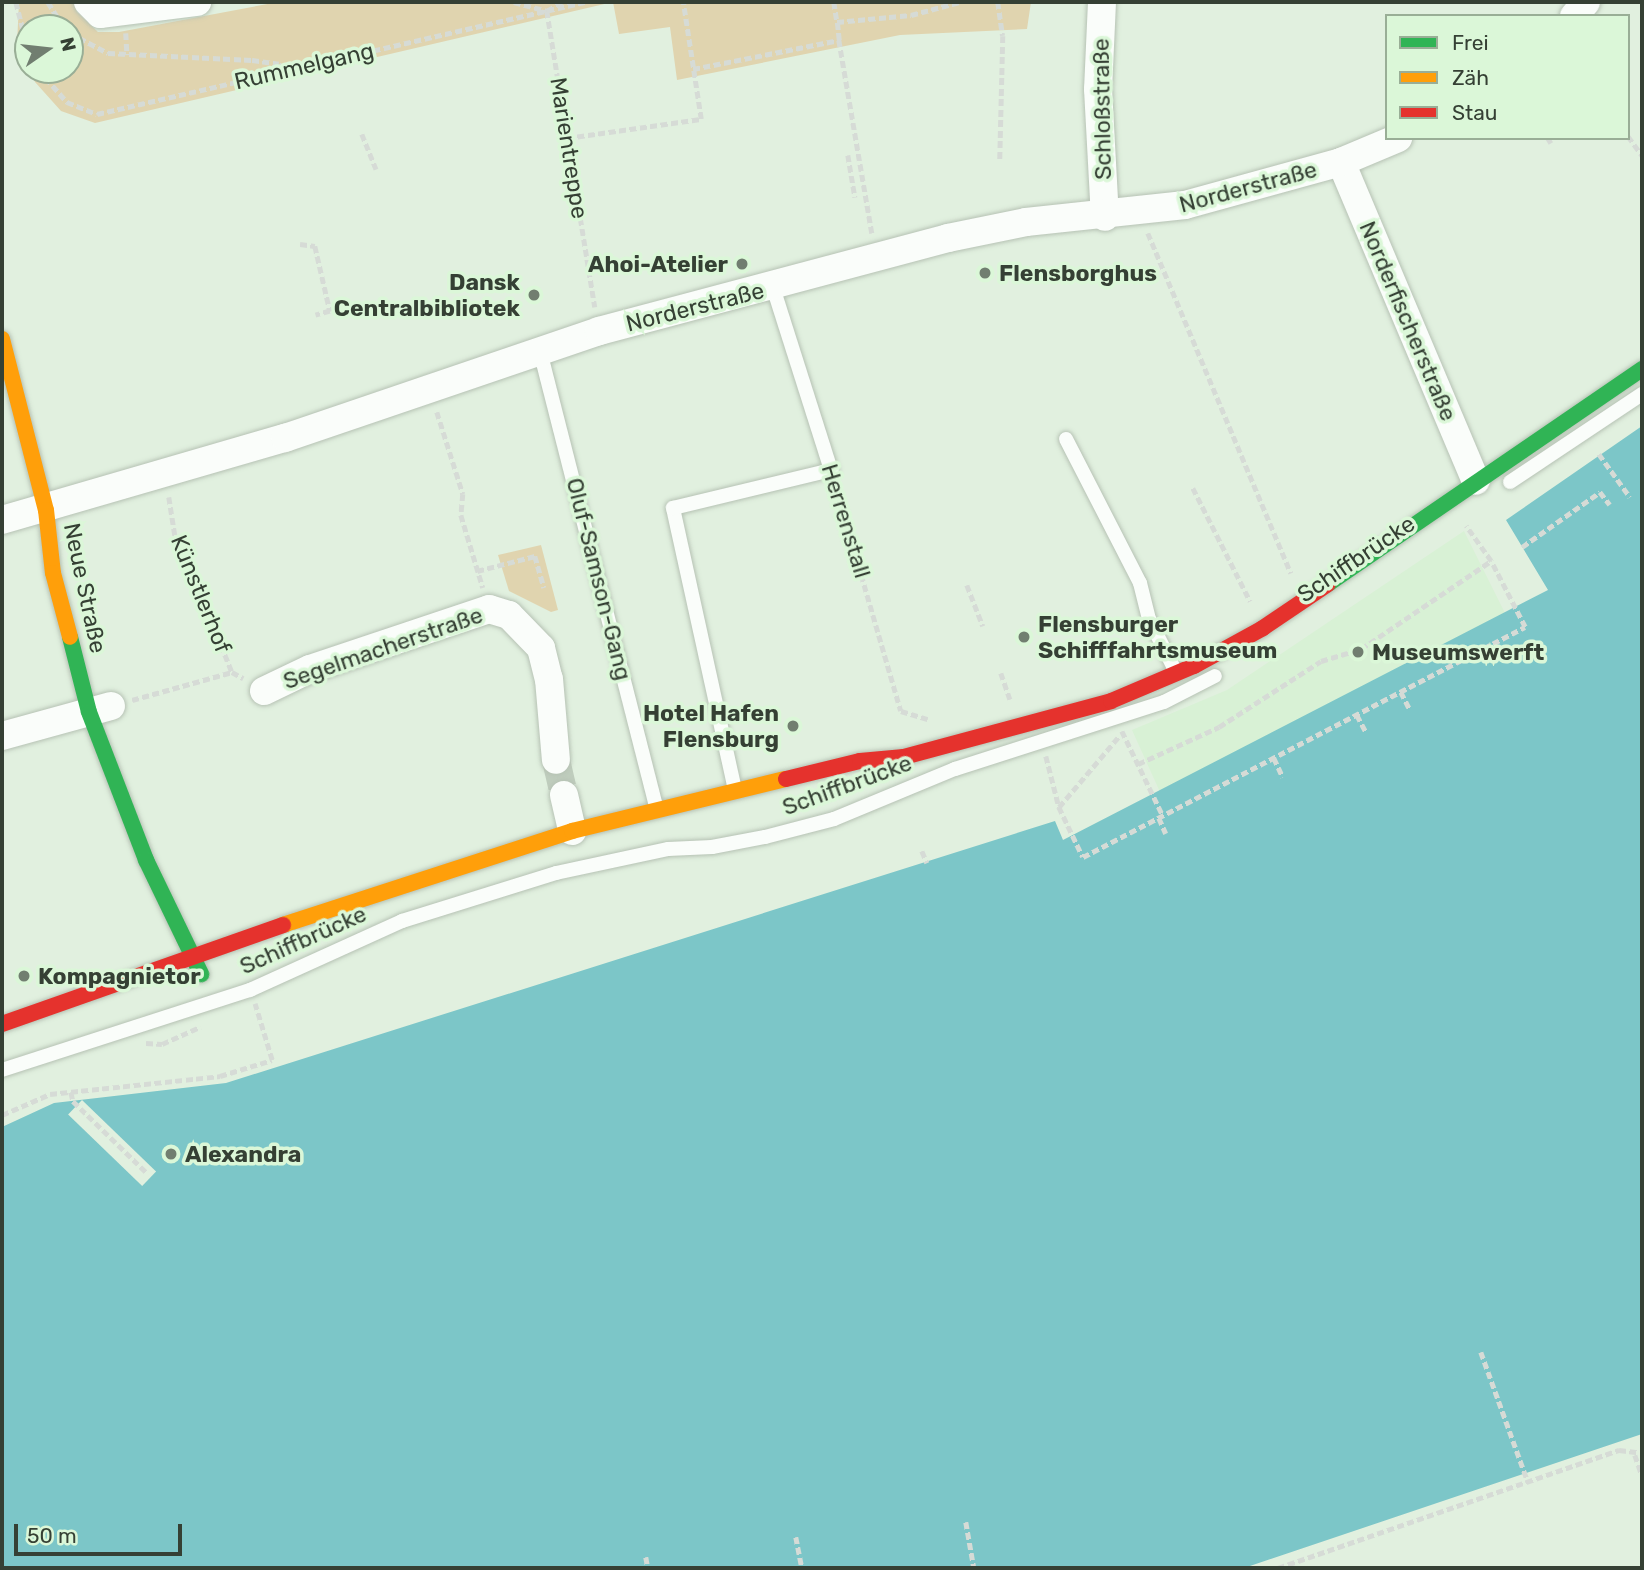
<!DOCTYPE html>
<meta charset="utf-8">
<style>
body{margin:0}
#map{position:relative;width:1644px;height:1570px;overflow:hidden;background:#e1f0df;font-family:Rubik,sans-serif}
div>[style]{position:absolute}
.built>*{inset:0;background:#d8f1d5}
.green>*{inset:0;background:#e0d4af}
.water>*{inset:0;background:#7cc6c8}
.pier>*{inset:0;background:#e1f0df;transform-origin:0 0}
.street-tunnel>*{height:28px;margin-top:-14px;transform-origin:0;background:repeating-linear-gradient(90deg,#bfcdbd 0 28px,transparent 0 42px)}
.path>*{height:4.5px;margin-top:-2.25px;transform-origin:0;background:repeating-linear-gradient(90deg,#d6dbd6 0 7px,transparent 0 10.5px)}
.roads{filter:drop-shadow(0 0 2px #b6c2b4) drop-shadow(0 0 2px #b6c2b4)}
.lane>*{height:14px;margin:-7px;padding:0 7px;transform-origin:7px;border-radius:7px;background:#fafdfa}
.street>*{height:28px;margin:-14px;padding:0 14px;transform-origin:14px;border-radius:14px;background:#fafdfa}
.fast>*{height:16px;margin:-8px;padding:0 8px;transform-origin:8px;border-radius:8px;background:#30b455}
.slow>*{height:16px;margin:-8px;padding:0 8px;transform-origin:8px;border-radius:8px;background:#ff9f0a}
.jam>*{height:16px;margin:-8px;padding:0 8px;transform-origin:8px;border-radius:8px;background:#e5322d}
.dots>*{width:19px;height:19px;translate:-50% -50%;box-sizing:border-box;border:4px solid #dbf7d8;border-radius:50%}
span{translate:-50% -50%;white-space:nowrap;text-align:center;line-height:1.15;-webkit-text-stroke:7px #dbf7d8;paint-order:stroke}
.street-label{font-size:23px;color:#354034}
.poi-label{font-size:23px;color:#354034;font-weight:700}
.right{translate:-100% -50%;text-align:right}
.left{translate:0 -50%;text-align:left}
.frame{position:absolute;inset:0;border:4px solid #354034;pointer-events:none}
.legend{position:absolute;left:1385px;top:14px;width:245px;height:126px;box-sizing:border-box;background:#dbf7d8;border:2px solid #99ae96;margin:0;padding:9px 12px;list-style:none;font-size:21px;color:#354034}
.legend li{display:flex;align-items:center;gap:14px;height:35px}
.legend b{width:35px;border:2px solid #99ae96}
.north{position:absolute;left:14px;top:14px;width:70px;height:70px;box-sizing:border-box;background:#dbf7d8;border:2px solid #99ae96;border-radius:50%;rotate:76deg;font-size:19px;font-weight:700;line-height:28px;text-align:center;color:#354034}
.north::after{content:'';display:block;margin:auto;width:24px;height:32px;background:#717e70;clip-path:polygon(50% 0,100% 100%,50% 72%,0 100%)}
.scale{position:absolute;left:14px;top:1524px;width:168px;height:32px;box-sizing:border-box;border:4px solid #354034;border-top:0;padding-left:9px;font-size:21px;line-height:24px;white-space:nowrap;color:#354034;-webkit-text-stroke:5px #dbf7d8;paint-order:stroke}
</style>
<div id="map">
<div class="built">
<div style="clip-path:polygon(1464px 531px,1505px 613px,1160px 792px,1132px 730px,1227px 690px)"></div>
</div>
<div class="green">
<div style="clip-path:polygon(19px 2px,74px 2px,77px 12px,98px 32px,119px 32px,278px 2px,1031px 2px,1027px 29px,900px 35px,677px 80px,670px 27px,619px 34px,613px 2px,95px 123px,61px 111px,35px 82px,29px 70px,70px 70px,70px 28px,28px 28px,28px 67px,17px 44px)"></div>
<div style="clip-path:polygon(541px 545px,558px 610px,551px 612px,509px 591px,498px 555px)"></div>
</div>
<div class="water">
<div style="clip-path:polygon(1642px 426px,1642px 1434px,1244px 1568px,2px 1568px,2px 1127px,54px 1103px,226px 1083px,1055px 821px,1063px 840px,1548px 590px,1506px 520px)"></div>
</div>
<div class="pier">
<div style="left:82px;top:1100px;width:103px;height:20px;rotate:44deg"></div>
</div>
<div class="street-tunnel">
<div style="left:556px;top:760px;width:36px;rotate:77deg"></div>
</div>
<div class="path">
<div style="left:16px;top:2px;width:48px;rotate:75.4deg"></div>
<div style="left:48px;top:2px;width:31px;rotate:58deg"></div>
<div style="left:514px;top:2px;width:34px;rotate:15deg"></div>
<div style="left:547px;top:11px;width:17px;rotate:-31deg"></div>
<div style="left:834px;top:2px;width:20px;rotate:81deg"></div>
<div style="left:998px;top:2px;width:34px;rotate:82deg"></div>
<div style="left:1003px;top:36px;width:125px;rotate:91.4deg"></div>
<div style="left:547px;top:11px;width:300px;rotate:80.8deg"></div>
<div style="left:70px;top:33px;width:43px;rotate:27.8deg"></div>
<div style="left:108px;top:53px;width:144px;rotate:2.8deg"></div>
<div style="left:252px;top:60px;width:27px;rotate:8deg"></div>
<div style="left:279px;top:64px;width:8px;rotate:50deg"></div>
<div style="left:126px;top:33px;width:22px;rotate:87deg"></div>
<div style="left:839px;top:40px;width:196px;rotate:80.3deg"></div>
<div style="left:693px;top:69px;width:149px;rotate:-11.2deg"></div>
<div style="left:839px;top:40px;width:18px;rotate:-96deg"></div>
<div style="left:837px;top:22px;width:74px;rotate:-5.4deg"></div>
<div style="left:911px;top:15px;width:51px;rotate:-14.9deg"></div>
<div style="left:39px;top:70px;width:43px;rotate:48.8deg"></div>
<div style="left:67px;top:102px;width:32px;rotate:22deg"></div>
<div style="left:97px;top:114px;width:501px;rotate:-12.93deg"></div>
<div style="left:362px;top:134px;width:38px;rotate:68deg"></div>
<div style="left:1628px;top:136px;width:24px;rotate:54deg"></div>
<div style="left:567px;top:138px;width:135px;rotate:-8.1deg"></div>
<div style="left:701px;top:119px;width:118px;rotate:-98.7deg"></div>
<div style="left:1548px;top:138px;width:6px;rotate:59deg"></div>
<div style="left:848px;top:155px;width:43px;rotate:80.5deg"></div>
<div style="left:1148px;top:233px;width:369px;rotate:67.2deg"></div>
<div style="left:300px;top:244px;width:15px;rotate:8deg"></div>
<div style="left:315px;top:246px;width:67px;rotate:77deg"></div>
<div style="left:330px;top:311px;width:15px;rotate:164deg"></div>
<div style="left:437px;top:412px;width:86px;rotate:72.4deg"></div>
<div style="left:463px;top:494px;width:21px;rotate:95deg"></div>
<div style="left:461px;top:515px;width:76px;rotate:73.2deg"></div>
<div style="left:1599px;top:454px;width:53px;rotate:54.2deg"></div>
<div style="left:835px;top:484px;width:236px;rotate:73.8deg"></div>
<div style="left:901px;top:711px;width:28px;rotate:17deg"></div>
<div style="left:1193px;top:488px;width:127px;rotate:63.2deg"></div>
<div style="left:169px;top:497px;width:52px;rotate:81.1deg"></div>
<div style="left:177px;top:548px;width:23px;rotate:56deg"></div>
<div style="left:190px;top:567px;width:113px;rotate:68.2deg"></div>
<div style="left:1522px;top:547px;width:95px;rotate:-35.2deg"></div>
<div style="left:1600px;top:492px;width:16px;rotate:52deg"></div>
<div style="left:477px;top:571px;width:60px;rotate:-14.5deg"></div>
<div style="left:535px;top:556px;width:33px;rotate:74deg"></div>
<div style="left:967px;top:585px;width:44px;rotate:68.7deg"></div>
<div style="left:1001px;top:673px;width:28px;rotate:71deg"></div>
<div style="left:1401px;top:692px;width:20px;rotate:63deg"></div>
<div style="left:132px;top:700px;width:104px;rotate:-15.6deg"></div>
<div style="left:232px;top:672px;width:13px;rotate:29deg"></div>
<div style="left:1357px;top:715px;width:19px;rotate:62deg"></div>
<div style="left:1122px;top:731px;width:94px;rotate:64.2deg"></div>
<div style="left:1046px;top:756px;width:53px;rotate:75.7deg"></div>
<div style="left:1059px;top:807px;width:55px;rotate:64.4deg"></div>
<div style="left:1083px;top:857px;width:498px;rotate:-27.5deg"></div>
<div style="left:1525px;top:627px;width:74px;rotate:-117.3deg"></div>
<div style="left:1491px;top:561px;width:43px;rotate:-125.5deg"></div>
<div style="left:1274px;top:758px;width:21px;rotate:65deg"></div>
<div style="left:1138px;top:764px;width:89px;rotate:-24.6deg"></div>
<div style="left:1219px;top:727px;width:121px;rotate:-32.9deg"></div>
<div style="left:1321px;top:661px;width:42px;rotate:-16.7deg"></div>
<div style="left:1361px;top:649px;width:157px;rotate:-34.1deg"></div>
<div style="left:1059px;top:807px;width:94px;rotate:-49.7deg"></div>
<div style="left:1159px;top:818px;width:17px;rotate:66deg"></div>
<div style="left:922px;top:851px;width:13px;rotate:67deg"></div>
<div style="left:146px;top:1043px;width:16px;rotate:4deg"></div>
<div style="left:162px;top:1044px;width:42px;rotate:-24.1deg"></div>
<div style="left:71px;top:1092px;width:9px;rotate:77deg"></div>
<div style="left:73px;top:1101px;width:103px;rotate:44.2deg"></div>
<div style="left:2px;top:1115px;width:52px;rotate:-23.6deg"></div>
<div style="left:50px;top:1094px;width:171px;rotate:-6deg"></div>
<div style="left:220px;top:1076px;width:54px;rotate:-17.1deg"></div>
<div style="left:272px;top:1060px;width:59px;rotate:-106.9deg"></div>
<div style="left:1481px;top:1352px;width:138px;rotate:70.1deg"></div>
<div style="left:1635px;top:1455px;width:21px;rotate:71deg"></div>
<div style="left:966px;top:1522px;width:47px;rotate:80.1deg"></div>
<div style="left:796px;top:1537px;width:32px;rotate:79deg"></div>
<div style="left:646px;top:1557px;width:11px;rotate:80deg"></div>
<div style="left:1278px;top:1568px;width:361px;rotate:-19.1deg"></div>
<div style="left:1619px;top:1450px;width:23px;rotate:7deg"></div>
</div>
<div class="roads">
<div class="lane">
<div style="left:540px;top:351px;width:471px;rotate:75.7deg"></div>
<div style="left:1066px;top:439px;width:162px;rotate:62.8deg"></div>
<div style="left:1140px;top:583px;width:37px;rotate:76deg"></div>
<div style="left:1149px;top:619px;width:59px;rotate:63deg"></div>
<div style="left:1510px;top:482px;width:159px;rotate:-33.7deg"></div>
<div style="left:735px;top:790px;width:289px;rotate:-102.4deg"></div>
<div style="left:673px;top:508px;width:163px;rotate:-13.5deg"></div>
<div style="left:831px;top:470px;width:192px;rotate:-107.6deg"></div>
<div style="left:2px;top:1070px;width:261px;rotate:-17.9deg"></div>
<div style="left:250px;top:990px;width:167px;rotate:-24.4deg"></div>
<div style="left:402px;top:921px;width:161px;rotate:-17.3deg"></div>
<div style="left:556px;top:873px;width:115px;rotate:-12.1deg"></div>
<div style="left:668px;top:849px;width:44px;rotate:-2.6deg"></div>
<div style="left:712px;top:847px;width:54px;rotate:-10.7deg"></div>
<div style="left:765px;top:837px;width:71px;rotate:-14.6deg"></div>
<div style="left:834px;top:819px;width:131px;rotate:-22.5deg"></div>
<div style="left:955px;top:769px;width:219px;rotate:-17.8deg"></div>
<div style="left:1164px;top:702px;width:57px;rotate:-27deg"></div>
</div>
<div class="street">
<div style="left:88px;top:2px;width:17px;rotate:45deg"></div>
<div style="left:100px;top:14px;width:98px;rotate:-7.1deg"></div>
<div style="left:1102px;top:2px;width:87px;rotate:92.6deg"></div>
<div style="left:1098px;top:89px;width:128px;rotate:86.9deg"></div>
<div style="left:1574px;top:16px;width:18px;rotate:-49deg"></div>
<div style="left:1341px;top:162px;width:346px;rotate:67.1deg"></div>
<div style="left:2px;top:520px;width:295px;rotate:-16.2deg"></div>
<div style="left:285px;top:438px;width:332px;rotate:-18.8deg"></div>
<div style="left:599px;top:331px;width:361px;rotate:-14.9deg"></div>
<div style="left:948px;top:238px;width:80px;rotate:-11.6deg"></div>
<div style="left:1026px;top:222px;width:160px;rotate:-6.1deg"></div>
<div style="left:1185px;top:205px;width:162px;rotate:-15.4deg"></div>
<div style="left:1341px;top:162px;width:62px;rotate:-22.8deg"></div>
<div style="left:264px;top:691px;width:51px;rotate:-25.6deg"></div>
<div style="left:310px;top:669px;width:189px;rotate:-18.5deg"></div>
<div style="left:489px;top:609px;width:21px;rotate:17deg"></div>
<div style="left:509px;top:615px;width:46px;rotate:45.9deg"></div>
<div style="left:541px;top:648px;width:32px;rotate:76deg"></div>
<div style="left:549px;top:679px;width:81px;rotate:85.1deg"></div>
<div style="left:2px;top:736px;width:113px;rotate:-15.4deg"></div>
<div style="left:564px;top:795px;width:37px;rotate:77deg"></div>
</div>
<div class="fast">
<div style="left:1328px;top:584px;width:381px;rotate:-34.4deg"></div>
<div style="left:70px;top:637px;width:77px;rotate:75.8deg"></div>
<div style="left:89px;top:712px;width:159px;rotate:68.9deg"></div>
<div style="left:146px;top:860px;width:127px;rotate:64.2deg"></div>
</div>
<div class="slow">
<div style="left:2px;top:339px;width:177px;rotate:75.6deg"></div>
<div style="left:46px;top:510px;width:63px;rotate:83.7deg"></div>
<div style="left:53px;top:573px;width:66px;rotate:75.1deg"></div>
<div style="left:283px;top:925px;width:304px;rotate:-18deg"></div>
<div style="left:572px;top:831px;width:220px;rotate:-13.7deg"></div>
</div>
<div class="jam">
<div style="left:786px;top:779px;width:76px;rotate:-13.7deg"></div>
<div style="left:860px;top:761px;width:44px;rotate:-5.2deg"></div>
<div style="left:904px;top:757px;width:214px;rotate:-15.1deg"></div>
<div style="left:1111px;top:701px;width:90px;rotate:-22.9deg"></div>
<div style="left:1194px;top:666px;width:79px;rotate:-28.8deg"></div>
<div style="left:1263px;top:628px;width:78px;rotate:-34.1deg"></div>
<div style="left:2px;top:1024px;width:298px;rotate:-19.4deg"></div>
</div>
</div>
<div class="dots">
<div style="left:742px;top:264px;background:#717e70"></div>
<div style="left:985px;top:273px;background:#717e70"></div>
<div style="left:534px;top:295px;background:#717e70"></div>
<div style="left:1024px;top:637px;background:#717e70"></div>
<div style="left:1358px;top:652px;background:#717e70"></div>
<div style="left:793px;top:726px;background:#717e70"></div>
<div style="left:24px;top:976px;background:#717e70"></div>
<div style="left:171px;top:1154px;background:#717e70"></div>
</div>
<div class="street-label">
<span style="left:304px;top:66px;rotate:-13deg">Rummelgang</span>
<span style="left:1102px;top:109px;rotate:-91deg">Schloßstraße</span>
<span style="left:569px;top:148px;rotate:81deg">Marientreppe</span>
<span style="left:1248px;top:187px;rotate:-15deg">Norderstraße</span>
<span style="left:695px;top:307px;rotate:-14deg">Norderstraße</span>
<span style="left:1408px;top:321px;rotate:67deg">Norderfischerstraße</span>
<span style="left:846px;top:521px;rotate:73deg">Herrenstall</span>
<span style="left:1356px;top:559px;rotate:-34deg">Schiffbrücke</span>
<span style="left:599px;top:579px;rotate:76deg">Oluf-Samson-Gang</span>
<span style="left:85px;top:588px;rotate:78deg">Neue Straße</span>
<span style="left:201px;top:594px;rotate:68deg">Künstlerhof</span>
<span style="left:383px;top:648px;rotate:-19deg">Segelmacherstraße</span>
<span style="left:847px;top:785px;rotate:-20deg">Schiffbrücke</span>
<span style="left:303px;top:940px;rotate:-24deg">Schiffbrücke</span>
</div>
<div class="poi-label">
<span class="right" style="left:728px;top:264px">Ahoi-Atelier</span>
<span class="left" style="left:999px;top:273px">Flensborghus</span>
<span class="right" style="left:520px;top:295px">Dansk<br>Centralbibliotek</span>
<span class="left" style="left:1038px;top:637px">Flensburger<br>Schifffahrtsmuseum</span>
<span class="left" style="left:1372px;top:652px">Museumswerft</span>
<span class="right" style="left:779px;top:726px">Hotel Hafen<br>Flensburg</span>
<span class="left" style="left:38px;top:976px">Kompagnietor</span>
<span class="left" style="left:185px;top:1154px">Alexandra</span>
</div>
<div class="frame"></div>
<ul class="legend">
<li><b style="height:9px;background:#30b455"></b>Frei</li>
<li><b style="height:9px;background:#ff9f0a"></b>Zäh</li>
<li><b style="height:9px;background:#e5322d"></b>Stau</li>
</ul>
<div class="north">N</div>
<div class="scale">50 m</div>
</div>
